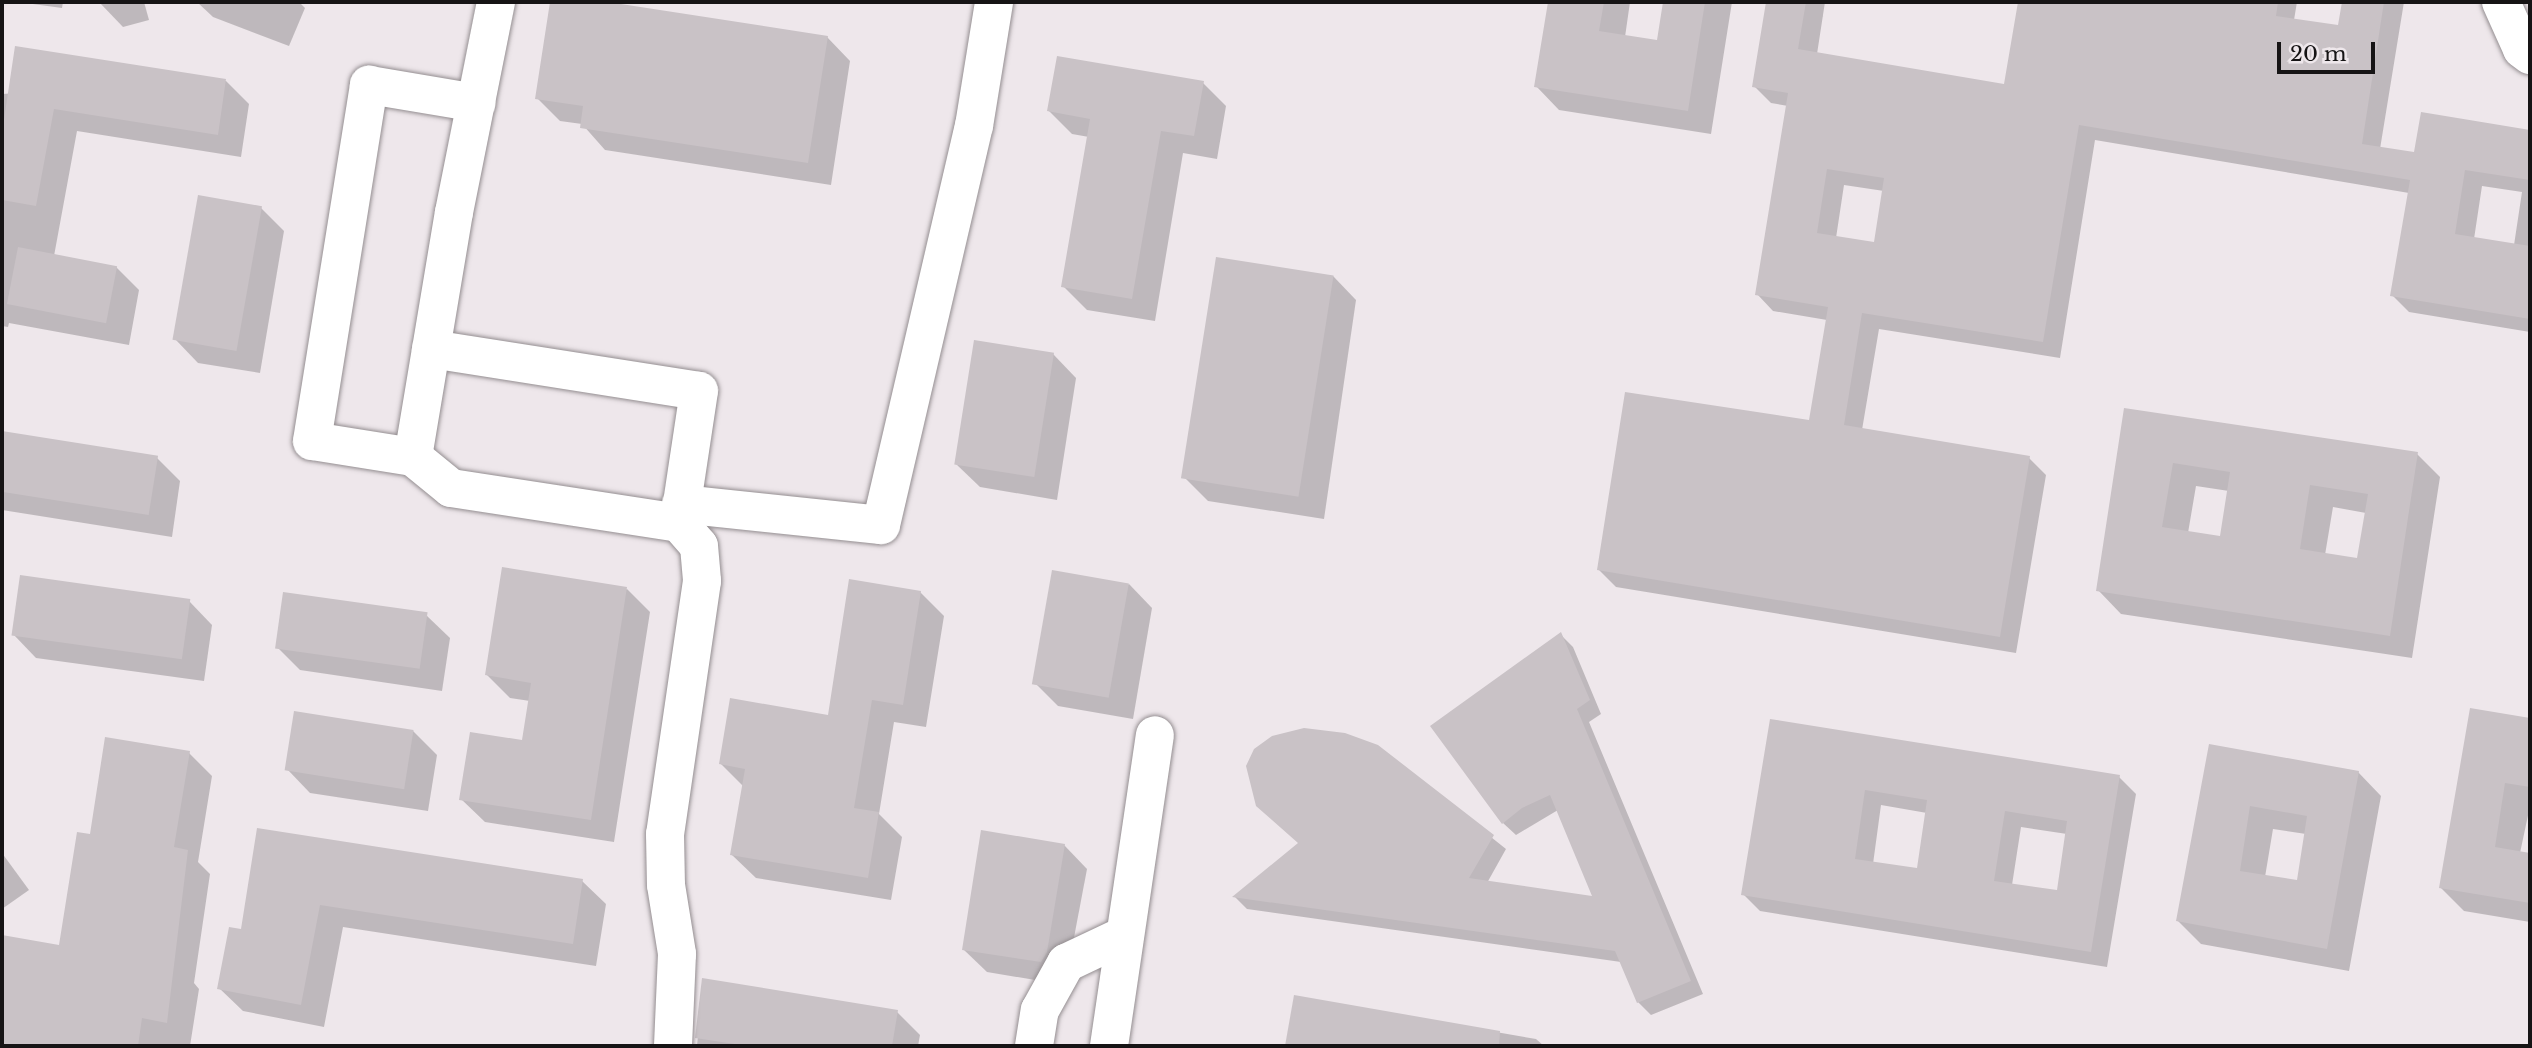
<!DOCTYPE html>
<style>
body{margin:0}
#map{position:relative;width:2532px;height:1048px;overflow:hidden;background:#eee7eb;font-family:"Libre Baskerville",serif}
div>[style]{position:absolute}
.shadow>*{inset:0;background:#0003}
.building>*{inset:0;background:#c9c2c6;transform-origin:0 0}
.roads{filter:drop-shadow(0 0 2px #948e91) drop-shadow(0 0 2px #948e91)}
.minor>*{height:38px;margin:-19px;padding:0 19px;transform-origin:19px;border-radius:19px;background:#fff}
span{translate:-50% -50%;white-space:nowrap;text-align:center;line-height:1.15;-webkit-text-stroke:6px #eee7eb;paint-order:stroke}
.frame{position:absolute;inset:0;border:4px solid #161415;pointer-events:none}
.scale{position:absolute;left:2277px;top:42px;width:98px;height:32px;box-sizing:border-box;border:4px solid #161415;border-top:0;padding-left:9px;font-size:21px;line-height:24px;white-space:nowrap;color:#161415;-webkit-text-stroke:5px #eee7eb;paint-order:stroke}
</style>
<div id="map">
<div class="shadow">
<div style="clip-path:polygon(18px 2px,63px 2px,62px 8px)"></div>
<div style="clip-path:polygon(99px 2px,144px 2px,149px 20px,123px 27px)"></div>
<div style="clip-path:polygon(197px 2px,299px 2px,305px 8px,289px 46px,213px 17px)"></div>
<div style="clip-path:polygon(552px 2px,596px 2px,827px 37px,850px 61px,831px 185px,605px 150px,582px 124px,560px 121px,537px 98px)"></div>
<div style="clip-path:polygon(1549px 2px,1630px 2px,1625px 37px,1658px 42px,1665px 2px,1732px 2px,1711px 134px,1559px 110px,1536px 86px)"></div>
<div style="clip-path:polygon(evenodd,1768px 2px,1825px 2px,1817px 54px,2006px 86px,2020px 2px,2200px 5px,2201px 2px,2297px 2px,2294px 20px,2340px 27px,2344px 2px,2404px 2px,2380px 149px,2416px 154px,2422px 114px,2530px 132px,2530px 332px,2409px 312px,2392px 295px,2409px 193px,2095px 140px,2060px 358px,1879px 329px,1862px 430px,2029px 458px,2046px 475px,2016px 653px,1616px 587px,1599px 570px,1811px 422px,1827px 320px,1773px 311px,1757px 294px,1788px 106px,1771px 103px,1754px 86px,1768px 2px,1844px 185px,1884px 191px,1876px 244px,1836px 238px,1844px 185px,1768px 2px,2482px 186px,2522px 192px,2514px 245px,2474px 239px,2482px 186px)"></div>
<div style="clip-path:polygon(226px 81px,249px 104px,241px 157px,77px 131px,54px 256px,116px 267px,139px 290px,129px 345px,9px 323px,8px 327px,2px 326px,2px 94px)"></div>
<div style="clip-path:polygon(1203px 83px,1226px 106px,1217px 159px,1183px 153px,1155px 321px,1087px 310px,1063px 286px,1089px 137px,1072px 134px,1049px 111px)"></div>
<div style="clip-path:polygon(261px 208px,284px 231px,260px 373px,198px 363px,175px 339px)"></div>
<div style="clip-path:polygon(1333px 276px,1356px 300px,1324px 519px,1208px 501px,1185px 478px)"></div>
<div style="clip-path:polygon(1053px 354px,1076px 378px,1057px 500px,980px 487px,956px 464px)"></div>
<div style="clip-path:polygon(evenodd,2125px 410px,2417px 454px,2440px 477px,2412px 658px,2121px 614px,2098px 590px,2125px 410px,2196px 486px,2229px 491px,2221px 538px,2188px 533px,2196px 486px,2125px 410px,2333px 507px,2366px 513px,2359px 560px,2325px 555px,2333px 507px)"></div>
<div style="clip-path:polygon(2px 433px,157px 458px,180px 481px,172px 537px,2px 510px)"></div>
<div style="clip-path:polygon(1129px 584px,1152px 608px,1133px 719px,1058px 706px,1035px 683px)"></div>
<div style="clip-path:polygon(627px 589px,650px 612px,614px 842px,485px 822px,461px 799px,524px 742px,530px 701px,510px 698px,487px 675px)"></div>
<div style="clip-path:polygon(920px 592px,944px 616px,926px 727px,894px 722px,879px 814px,902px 837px,891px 900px,756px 878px,732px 855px,744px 787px,721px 764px,829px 717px)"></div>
<div style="clip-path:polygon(189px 601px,212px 625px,204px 681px,36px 658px,13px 634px)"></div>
<div style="clip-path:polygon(426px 615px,450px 638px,442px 691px,300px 670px,277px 647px)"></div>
<div style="clip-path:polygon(1561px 635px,1573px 647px,1601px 714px,1589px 722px,1703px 994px,1651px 1015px,1638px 1002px,1621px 962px,1247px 909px,1235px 897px,1300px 844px,1377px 746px,1506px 849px,1487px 883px,1595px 898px,1558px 810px,1516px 835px,1503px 823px)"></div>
<div style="clip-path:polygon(2471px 710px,2530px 720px,2530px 806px,2520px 853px,2530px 855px,2530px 922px,2464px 911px,2441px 888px)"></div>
<div style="clip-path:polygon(evenodd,1772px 721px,2119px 777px,2136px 794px,2107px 967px,1760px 911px,1743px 894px,1772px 721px,1881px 805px,1927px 813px,1918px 870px,1873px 864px,1881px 805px,1772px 721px,2021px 827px,2067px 834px,2058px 892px,2012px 885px,2021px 827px)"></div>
<div style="clip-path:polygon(413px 731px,437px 755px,428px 811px,310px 793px,287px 769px)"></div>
<div style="clip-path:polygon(evenodd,2210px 746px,2358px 772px,2381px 796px,2349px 971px,2201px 944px,2178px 921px,2210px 746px,2273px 829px,2306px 834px,2298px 882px,2265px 877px,2273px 829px)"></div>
<div style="clip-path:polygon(189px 753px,212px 776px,198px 862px,210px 874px,194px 983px,199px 989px,190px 1046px,2px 1046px,2px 937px,60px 947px,91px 836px)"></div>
<div style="clip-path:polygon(259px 830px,582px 881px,606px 904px,596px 966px,343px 927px,324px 1027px,243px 1011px,219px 988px,243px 931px)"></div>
<div style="clip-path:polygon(1064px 845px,1087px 869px,1065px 985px,987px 972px,963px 949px)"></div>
<div style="clip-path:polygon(2px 853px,29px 890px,2px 909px)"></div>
<div style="clip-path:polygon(703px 980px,897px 1012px,920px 1035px,918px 1046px,697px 1046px)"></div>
<div style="clip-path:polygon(1295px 997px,1536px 1039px,1544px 1046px,1287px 1046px)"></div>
</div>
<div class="building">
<div style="clip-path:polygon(550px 2px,608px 2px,828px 36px,808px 163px,580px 128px,583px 106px,535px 99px)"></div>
<div style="clip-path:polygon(1548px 2px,1604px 2px,1599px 31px,1657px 40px,1663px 2px,1705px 2px,1688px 111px,1534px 87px)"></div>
<div style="clip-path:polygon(evenodd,1766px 2px,1806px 2px,1798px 49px,2004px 84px,2018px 2px,2278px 2px,2276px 16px,2338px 25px,2342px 2px,2384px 2px,2362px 144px,2414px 152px,2421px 112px,2530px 130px,2530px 180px,2465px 170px,2455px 234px,2530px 246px,2530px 319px,2390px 296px,2410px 180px,2079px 125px,2043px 342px,1862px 313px,1844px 425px,2030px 456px,2000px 637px,1597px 570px,1625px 392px,1809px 420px,1828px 307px,1755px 295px,1788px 93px,1752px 87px,1766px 2px,1827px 169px,1884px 178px,1874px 242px,1817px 233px,1827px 169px)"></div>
<div style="clip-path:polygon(15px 46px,226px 79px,218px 135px,54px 109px,36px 206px,2px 200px,2px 133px)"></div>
<div style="clip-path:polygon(1057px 56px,1204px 81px,1194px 136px,1161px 131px,1132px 299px,1061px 287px,1090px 119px,1047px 111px)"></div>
<div style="left:198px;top:195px;width:65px;height:147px;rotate:10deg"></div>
<div style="left:18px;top:247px;width:101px;height:58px;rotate:11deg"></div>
<div style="left:1216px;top:257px;width:119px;height:224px;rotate:9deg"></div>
<div style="left:974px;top:340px;width:81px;height:126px;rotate:9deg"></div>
<div style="clip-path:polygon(evenodd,2124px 408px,2418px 452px,2390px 636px,2096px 591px,2124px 408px,2173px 463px,2230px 472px,2220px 536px,2162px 527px,2173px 463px,2124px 408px,2310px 485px,2368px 494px,2357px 558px,2300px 549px,2310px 485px)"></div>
<div style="left:2px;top:431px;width:158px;height:60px;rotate:9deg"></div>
<div style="clip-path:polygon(502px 567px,627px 587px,591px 820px,459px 800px,470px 732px,522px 740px,531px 683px,485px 675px)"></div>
<div style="left:1052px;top:570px;width:78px;height:116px;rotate:10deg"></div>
<div style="left:20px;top:575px;width:172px;height:61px;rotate:8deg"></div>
<div style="clip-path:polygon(849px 579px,921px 591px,903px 705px,872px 700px,854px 808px,879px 812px,868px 878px,730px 855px,745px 769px,719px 764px,730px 698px,828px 715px)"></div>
<div style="left:283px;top:592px;width:146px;height:57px;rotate:8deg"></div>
<div style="clip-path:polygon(1561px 632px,1590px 700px,1577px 709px,1691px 981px,1637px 1003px,1615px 951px,1232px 897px,1298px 843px,1256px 806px,1246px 766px,1254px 749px,1272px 736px,1304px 728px,1345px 733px,1378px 745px,1494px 835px,1469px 878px,1592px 896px,1550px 795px,1522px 808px,1502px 824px,1430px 726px)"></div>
<div style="clip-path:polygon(2470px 708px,2530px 718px,2530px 787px,2505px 783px,2495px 847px,2530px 853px,2530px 903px,2439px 888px)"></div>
<div style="left:294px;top:711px;width:121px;height:60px;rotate:9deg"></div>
<div style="clip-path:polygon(evenodd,1770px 719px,2120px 775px,2091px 952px,1741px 895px,1770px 719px,1865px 790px,1927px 800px,1917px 868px,1855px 859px,1865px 790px,1770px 719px,2005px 811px,2067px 821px,2057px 890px,1994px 881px,2005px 811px)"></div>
<div style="clip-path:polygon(105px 737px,190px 751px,174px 847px,188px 850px,167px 1023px,142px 1018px,138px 1046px,2px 1046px,2px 935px,59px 945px,77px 832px,90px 834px)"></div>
<div style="clip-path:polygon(evenodd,2209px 744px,2359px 771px,2327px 949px,2176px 921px,2209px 744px,2250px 806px,2307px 816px,2297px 880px,2240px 871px,2250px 806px)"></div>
<div style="clip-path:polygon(257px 828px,583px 879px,573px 944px,320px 905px,301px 1005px,217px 989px,229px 927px,241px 929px)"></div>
<div style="clip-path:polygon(981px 830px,1065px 844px,1047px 952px,1041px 962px,962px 950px)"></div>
<div style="clip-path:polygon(702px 978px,898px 1010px,892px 1046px,748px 1046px,695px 1038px)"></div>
<div style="clip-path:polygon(1294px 995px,1500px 1031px,1499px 1046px,1285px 1046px)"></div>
</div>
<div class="roads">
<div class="minor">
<div style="left:496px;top:2px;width:214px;rotate:101.3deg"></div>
<div style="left:454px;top:212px;width:248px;rotate:99.5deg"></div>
<div style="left:413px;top:457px;width:49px;rotate:39.2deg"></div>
<div style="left:451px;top:488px;width:231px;rotate:8.7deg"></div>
<div style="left:679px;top:523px;width:30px;rotate:49deg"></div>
<div style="left:699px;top:546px;width:35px;rotate:85deg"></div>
<div style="left:702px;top:581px;width:256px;rotate:98.3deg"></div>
<div style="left:665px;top:834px;width:51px;rotate:88.9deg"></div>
<div style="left:666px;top:885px;width:70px;rotate:80.9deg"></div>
<div style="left:677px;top:954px;width:92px;rotate:92.5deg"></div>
<div style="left:2501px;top:2px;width:51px;rotate:65.9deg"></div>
<div style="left:2522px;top:49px;width:10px;rotate:37deg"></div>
<div style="left:431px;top:349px;width:271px;rotate:8.9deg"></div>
<div style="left:699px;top:391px;width:134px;rotate:98.6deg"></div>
<div style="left:413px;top:457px;width:102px;rotate:-171deg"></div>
<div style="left:312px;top:441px;width:361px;rotate:-80.9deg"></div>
<div style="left:369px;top:85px;width:109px;rotate:9.5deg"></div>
<div style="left:681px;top:504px;width:201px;rotate:6deg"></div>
<div style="left:881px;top:525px;width:410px;rotate:-76.9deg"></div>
<div style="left:974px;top:126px;width:126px;rotate:-80.8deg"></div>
<div style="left:1034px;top:1046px;width:36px;rotate:-81deg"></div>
<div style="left:1040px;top:1010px;width:54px;rotate:-61deg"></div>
<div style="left:1066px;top:963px;width:65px;rotate:-25.4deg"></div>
<div style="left:1109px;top:1046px;width:314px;rotate:-81.6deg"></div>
</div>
</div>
<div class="frame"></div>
<div class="scale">20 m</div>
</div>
